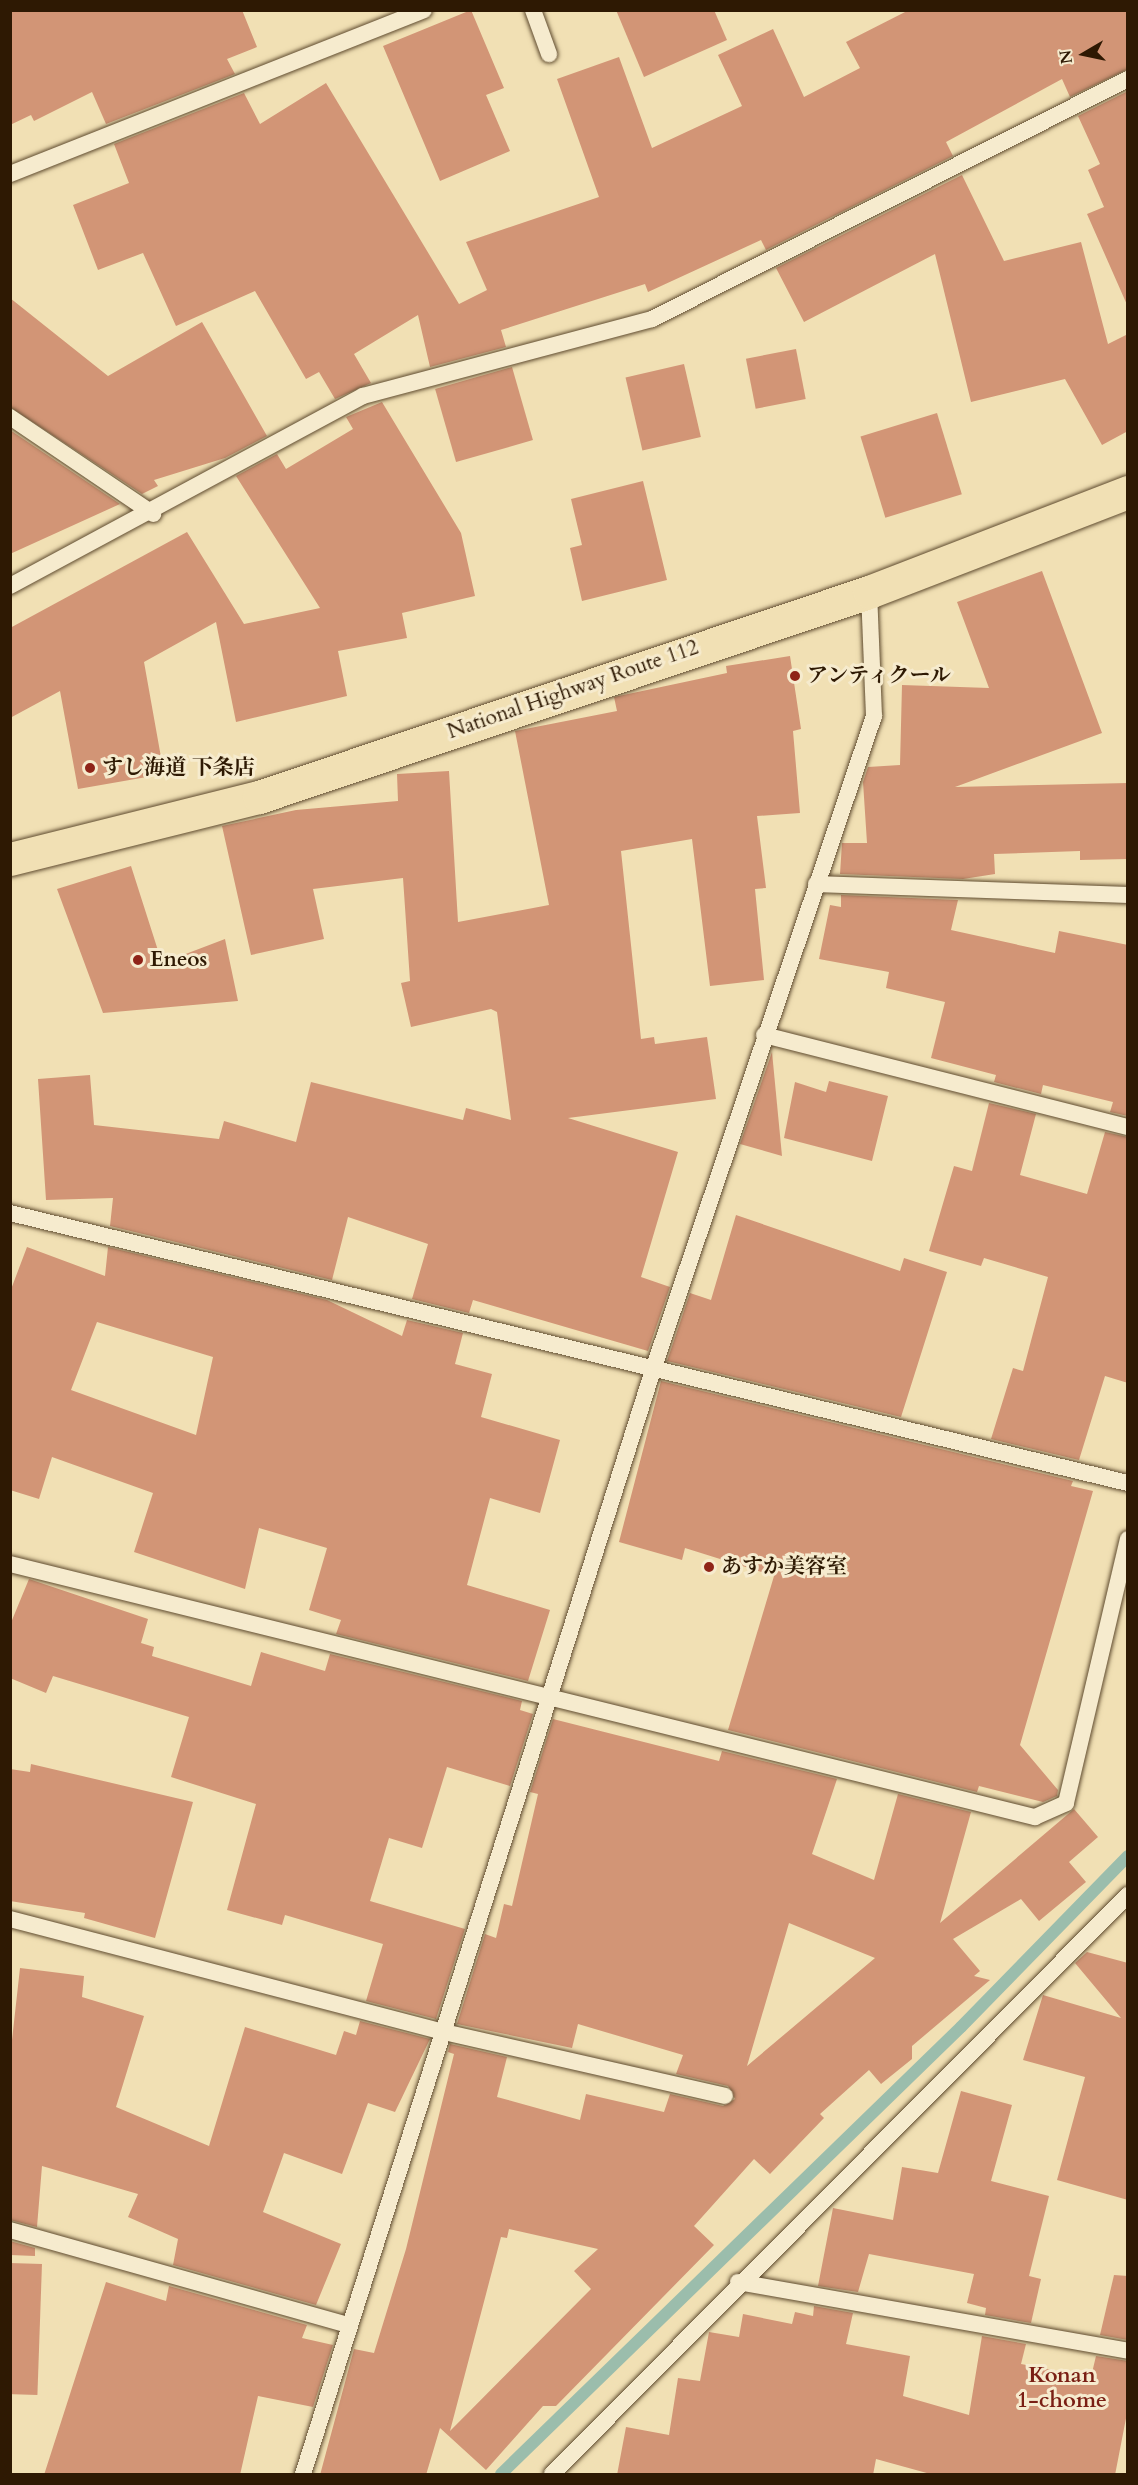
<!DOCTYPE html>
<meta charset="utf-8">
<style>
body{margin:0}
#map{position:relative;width:1138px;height:2485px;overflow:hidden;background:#f1e0b4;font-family:Cardo,"Noto Serif JP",serif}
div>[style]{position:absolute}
.stream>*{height:12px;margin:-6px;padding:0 6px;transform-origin:6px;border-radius:6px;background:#9bbdac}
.building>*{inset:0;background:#d29576;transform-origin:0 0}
.roads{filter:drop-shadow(0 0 2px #5f4b2f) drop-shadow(0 0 2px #5f4b2f)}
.service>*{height:16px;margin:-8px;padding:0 8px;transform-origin:8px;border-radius:8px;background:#f6ebce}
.trunk>*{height:33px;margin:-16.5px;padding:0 16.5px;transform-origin:16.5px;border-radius:16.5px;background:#f1e0b4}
.dots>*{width:16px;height:16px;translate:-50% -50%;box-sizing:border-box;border:3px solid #f6ebce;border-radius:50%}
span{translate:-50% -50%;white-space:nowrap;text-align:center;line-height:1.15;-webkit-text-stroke:6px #f6ebce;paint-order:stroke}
.poi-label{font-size:21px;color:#2e1903;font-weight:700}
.left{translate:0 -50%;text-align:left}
.street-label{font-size:21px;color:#2e1903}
.neighbourhood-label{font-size:22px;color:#7a1f14;font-weight:700}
.frame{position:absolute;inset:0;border:12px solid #2e1903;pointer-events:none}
.north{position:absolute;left:1054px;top:24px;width:60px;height:60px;-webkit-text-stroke:4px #f6ebce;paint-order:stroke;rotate:261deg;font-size:16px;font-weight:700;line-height:24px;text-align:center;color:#2e1903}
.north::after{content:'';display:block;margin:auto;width:21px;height:27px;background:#2e1903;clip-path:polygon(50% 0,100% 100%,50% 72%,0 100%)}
</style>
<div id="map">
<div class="stream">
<div style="left:501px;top:2474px;width:641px;rotate:-44.18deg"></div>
<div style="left:961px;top:2027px;width:239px;rotate:-45.7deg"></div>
</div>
<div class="building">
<div style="clip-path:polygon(10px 10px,242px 10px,257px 47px,227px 59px,235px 74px,106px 124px,92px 92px,34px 121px,31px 115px,10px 125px)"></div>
<div style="clip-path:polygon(471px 10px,504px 88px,486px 95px,510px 151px,440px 181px,383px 46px)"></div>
<div style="clip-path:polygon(616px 10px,714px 10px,727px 40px,644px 77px)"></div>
<div style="clip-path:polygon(909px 10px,1128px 10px,1128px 69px,1070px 97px,1062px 79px,946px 142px,953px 156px,766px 250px,761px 240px,648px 292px,645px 284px,501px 330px,506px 347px,430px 367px,418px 315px,354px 354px,371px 383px,335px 399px,319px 372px,306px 379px,255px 291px,176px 326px,143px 253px,98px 270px,73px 205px,129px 183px,114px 144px,244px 93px,260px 124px,326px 83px,459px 304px,487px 290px,466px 242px,599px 197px,557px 79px,619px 57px,652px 148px,742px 106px,718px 55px,773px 29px,804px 97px,860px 68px,846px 42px)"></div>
<div style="clip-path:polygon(1128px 91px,1128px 307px,1087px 214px,1104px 207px,1088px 170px,1100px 164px,1078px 116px)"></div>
<div style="clip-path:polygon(962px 175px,1004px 261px,1081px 242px,1108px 344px,1128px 334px,1128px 431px,1102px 445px,1065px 379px,971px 402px,935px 254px,804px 322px,776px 268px)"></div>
<div style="clip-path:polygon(10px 298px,108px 376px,202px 322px,267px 436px,225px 458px,154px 480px,158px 486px,142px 494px,10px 407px)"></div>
<div style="left:796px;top:349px;width:51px;height:51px;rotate:79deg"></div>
<div style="left:684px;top:364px;width:75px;height:60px;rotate:77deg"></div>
<div style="left:512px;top:367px;width:76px;height:80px;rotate:74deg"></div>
<div style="clip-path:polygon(382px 402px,461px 533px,475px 596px,402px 613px,407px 638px,338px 651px,347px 696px,236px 722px,216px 622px,144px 662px,164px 774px,78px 789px,60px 691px,10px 718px,10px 628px,187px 532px,244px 624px,320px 608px,236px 476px,277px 454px,286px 469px,353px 429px,346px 417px)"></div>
<div style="left:937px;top:413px;width:85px;height:80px;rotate:73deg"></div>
<div style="clip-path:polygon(10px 430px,120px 504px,10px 554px)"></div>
<div style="clip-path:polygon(643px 481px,667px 580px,582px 601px,570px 548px,582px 545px,571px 499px)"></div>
<div style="clip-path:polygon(1042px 571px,1102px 733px,955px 787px,1128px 783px,1128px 859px,1080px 860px,1080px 851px,994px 854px,995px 874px,963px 879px,840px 874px,842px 843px,867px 843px,863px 782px,868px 767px,900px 765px,902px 685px,989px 688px,957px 602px)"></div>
<div style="clip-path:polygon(790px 656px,801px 729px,793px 731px,800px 813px,757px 816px,766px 888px,755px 889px,764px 980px,710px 986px,692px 839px,621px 851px,641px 1039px,654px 1037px,655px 1044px,707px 1037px,716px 1099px,568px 1118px,678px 1152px,641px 1277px,670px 1287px,648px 1351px,473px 1300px,469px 1313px,412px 1299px,428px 1244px,348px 1217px,332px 1280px,110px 1226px,113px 1198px,46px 1200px,38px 1079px,90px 1075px,94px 1125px,219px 1139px,224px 1121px,296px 1142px,311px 1082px,463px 1120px,466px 1108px,511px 1120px,497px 1012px,491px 1009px,411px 1027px,401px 983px,410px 981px,403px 878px,313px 889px,324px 939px,251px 955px,222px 826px,296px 810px,398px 801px,397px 774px,449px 771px,458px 922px,549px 905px,515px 731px,617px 711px,614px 697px,727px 673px,726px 666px)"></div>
<div style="clip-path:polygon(131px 866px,162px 963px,225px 939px,238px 1001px,103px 1013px,57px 889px)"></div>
<div style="clip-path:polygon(841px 895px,958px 900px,951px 930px,1055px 953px,1059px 931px,1128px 945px,1128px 1116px,1110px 1112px,1113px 1102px,1043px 1085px,1041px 1094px,994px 1082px,996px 1075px,931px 1058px,945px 1002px,886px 988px,889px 972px,819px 959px,830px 905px,841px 907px)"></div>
<div style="clip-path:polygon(772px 1052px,782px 1156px,740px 1144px)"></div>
<div style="clip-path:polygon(829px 1081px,888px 1096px,872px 1161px,784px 1138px,795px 1082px,826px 1092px)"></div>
<div style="clip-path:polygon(989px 1103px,1036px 1114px,1020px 1175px,1087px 1194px,1105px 1132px,1128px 1137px,1128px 1383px,1105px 1376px,1079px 1460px,991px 1439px,1013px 1368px,1023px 1371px,1048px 1277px,984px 1258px,981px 1266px,929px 1251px,954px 1166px,972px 1171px)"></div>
<div style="clip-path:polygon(736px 1215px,900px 1271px,904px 1258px,947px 1272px,901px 1417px,667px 1361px,690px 1293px,711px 1300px)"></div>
<div style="clip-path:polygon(evenodd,27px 1247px,105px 1276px,108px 1247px,327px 1300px,402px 1336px,407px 1320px,463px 1333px,455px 1364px,492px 1374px,481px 1417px,560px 1440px,540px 1513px,490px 1498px,467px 1585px,550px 1610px,528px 1681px,336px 1634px,341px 1620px,309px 1610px,327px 1548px,259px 1528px,245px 1589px,134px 1552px,153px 1493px,52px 1457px,39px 1499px,10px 1490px,10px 1292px,27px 1247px,97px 1322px,213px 1357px,196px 1435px,71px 1390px,97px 1322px)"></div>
<div style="clip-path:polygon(661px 1381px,1073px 1481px,1071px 1486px,1093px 1491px,1020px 1745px,1058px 1790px,1057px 1796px,1043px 1802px,979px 1786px,977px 1792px,728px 1730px,774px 1576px,685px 1548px,682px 1560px,619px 1542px)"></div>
<div style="clip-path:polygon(29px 1579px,148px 1619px,141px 1643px,154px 1647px,152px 1656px,251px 1686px,261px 1652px,325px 1671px,330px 1654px,522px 1701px,520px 1710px,533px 1714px,510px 1786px,447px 1767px,422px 1848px,389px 1838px,370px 1901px,465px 1929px,436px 2019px,366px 2001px,383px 1944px,285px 1915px,282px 1925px,227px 1910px,256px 1804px,171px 1777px,189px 1717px,53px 1676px,46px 1693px,10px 1678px,10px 1625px)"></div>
<div style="clip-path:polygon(evenodd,553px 1719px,719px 1761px,722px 1751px,837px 1779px,812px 1854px,874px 1880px,898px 1794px,971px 1812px,940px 1923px,1074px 1809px,1098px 1837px,1069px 1862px,1086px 1882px,1039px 1921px,1021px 1899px,953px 1939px,980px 1971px,974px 1976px,990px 1980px,912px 2046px,912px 2059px,881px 2084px,869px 2070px,820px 2114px,824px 2118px,770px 2174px,754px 2159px,694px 2226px,714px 2245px,556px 2406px,543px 2406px,486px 2470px,440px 2428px,426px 2475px,320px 2475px,354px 2349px,374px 2353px,406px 2249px,454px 2054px,448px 2052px,450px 2044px,507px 2057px,497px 2097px,580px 2120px,586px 2094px,664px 2112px,670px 2094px,723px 2106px,735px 2099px,728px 2086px,676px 2074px,683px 2055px,578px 2024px,572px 2048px,457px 2024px,485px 1934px,496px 1938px,504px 1904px,512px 1906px,538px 1794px,530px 1792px,553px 1719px,789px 1923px,875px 1958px,747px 2066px,789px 1923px,553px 1719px,509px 2229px,598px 2249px,574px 2271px,591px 2289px,450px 2431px,501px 2237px,507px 2238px,509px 2229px)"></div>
<div style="clip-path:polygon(31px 1764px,193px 1802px,155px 1938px,84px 1918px,85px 1913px,10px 1901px,10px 1769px,30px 1772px)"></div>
<div style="clip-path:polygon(1087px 1952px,1128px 1963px,1128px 2200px,1057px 2180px,1085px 2077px,1023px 2060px,1043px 1995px,1121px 2018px,1075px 1963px)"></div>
<div style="clip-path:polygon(20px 1968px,84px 1976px,82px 1997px,144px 2016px,116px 2107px,209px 2146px,245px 2027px,336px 2055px,344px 2031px,356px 2035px,360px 2021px,430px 2039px,395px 2112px,368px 2103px,342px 2174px,284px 2153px,263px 2212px,341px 2244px,316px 2305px,173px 2265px,178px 2239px,128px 2217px,138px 2194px,42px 2166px,37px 2227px,10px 2220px,11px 2049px)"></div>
<div style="clip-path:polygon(961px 2091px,1012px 2105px,991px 2181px,1049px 2196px,1029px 2276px,1041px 2279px,1031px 2323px,985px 2315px,986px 2308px,967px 2303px,974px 2274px,869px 2254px,858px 2292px,818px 2286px,833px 2208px,893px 2220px,902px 2167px,938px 2173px)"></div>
<div style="clip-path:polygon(10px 2241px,35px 2248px,35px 2256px,10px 2255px)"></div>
<div style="left:10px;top:2263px;width:32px;height:131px;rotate:2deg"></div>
<div style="clip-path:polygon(1114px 2275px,1128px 2276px,1128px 2340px,1100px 2335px)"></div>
<div style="clip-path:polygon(106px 2282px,166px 2301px,169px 2286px,307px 2325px,302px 2338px,333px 2345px,313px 2407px,258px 2396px,240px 2475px,44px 2475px)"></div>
<div style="clip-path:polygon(814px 2306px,853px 2313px,846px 2344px,910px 2356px,903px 2396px,969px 2415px,982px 2336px,1026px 2344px,1021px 2364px,1091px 2377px,1096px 2356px,1128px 2361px,1128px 2408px,1115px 2475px,934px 2475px,876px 2459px,873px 2475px,617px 2475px,626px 2427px,669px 2435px,678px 2378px,700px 2381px,709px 2332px,739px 2337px,743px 2314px,792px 2324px,795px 2312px,813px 2316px)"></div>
</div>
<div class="roads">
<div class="service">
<div style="left:533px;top:10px;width:47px;rotate:70deg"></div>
<div style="left:10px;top:174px;width:445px;rotate:-21.6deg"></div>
<div style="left:10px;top:417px;width:173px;rotate:34.1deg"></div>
<div style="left:10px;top:586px;width:401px;rotate:-28.3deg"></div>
<div style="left:363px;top:396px;width:299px;rotate:-14.9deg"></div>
<div style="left:652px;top:319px;width:533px;rotate:-26.76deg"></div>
<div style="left:816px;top:884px;width:312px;rotate:2deg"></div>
<div style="left:764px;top:1035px;width:375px;rotate:14.2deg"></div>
<div style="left:10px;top:1213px;width:1150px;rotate:13.58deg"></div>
<div style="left:10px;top:1564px;width:1056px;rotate:13.87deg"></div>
<div style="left:1035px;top:1817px;width:34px;rotate:-24deg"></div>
<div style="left:1066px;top:1803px;width:271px;rotate:-76.8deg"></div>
<div style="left:10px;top:1919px;width:448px;rotate:14.6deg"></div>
<div style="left:444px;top:2032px;width:288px;rotate:12.8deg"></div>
<div style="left:10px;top:2230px;width:351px;rotate:15.7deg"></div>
<div style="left:738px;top:2282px;width:396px;rotate:10deg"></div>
<div style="left:303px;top:2474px;width:1164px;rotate:-72.41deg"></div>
<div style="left:655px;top:1364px;width:684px;rotate:-71.33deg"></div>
<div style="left:874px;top:716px;width:124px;rotate:-92.3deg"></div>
<div style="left:552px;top:2474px;width:817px;rotate:-45.15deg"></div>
</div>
<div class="trunk">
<div style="left:10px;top:859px;width:257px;rotate:-14deg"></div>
<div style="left:259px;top:797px;width:644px;rotate:-18.58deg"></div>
<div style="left:869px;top:592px;width:278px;rotate:-21.1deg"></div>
</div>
</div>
<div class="dots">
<div style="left:795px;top:676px;background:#8f2418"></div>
<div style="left:90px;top:768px;background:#8f2418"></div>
<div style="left:138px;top:960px;background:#8f2418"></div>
<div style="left:709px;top:1567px;background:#8f2418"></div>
</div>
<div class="poi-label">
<span class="left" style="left:807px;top:676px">アンティクール</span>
<span class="left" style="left:102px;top:768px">すし海道 下条店</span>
<span class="left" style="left:150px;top:960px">Eneos</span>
<span class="left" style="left:721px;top:1567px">あすか美容室</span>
</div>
<div class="street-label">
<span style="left:573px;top:690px;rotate:-19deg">National Highway Route 112</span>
</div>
<div class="neighbourhood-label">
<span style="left:1062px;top:2388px">Konan<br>1-chome</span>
</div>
<div class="frame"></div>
<div class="north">N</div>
</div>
